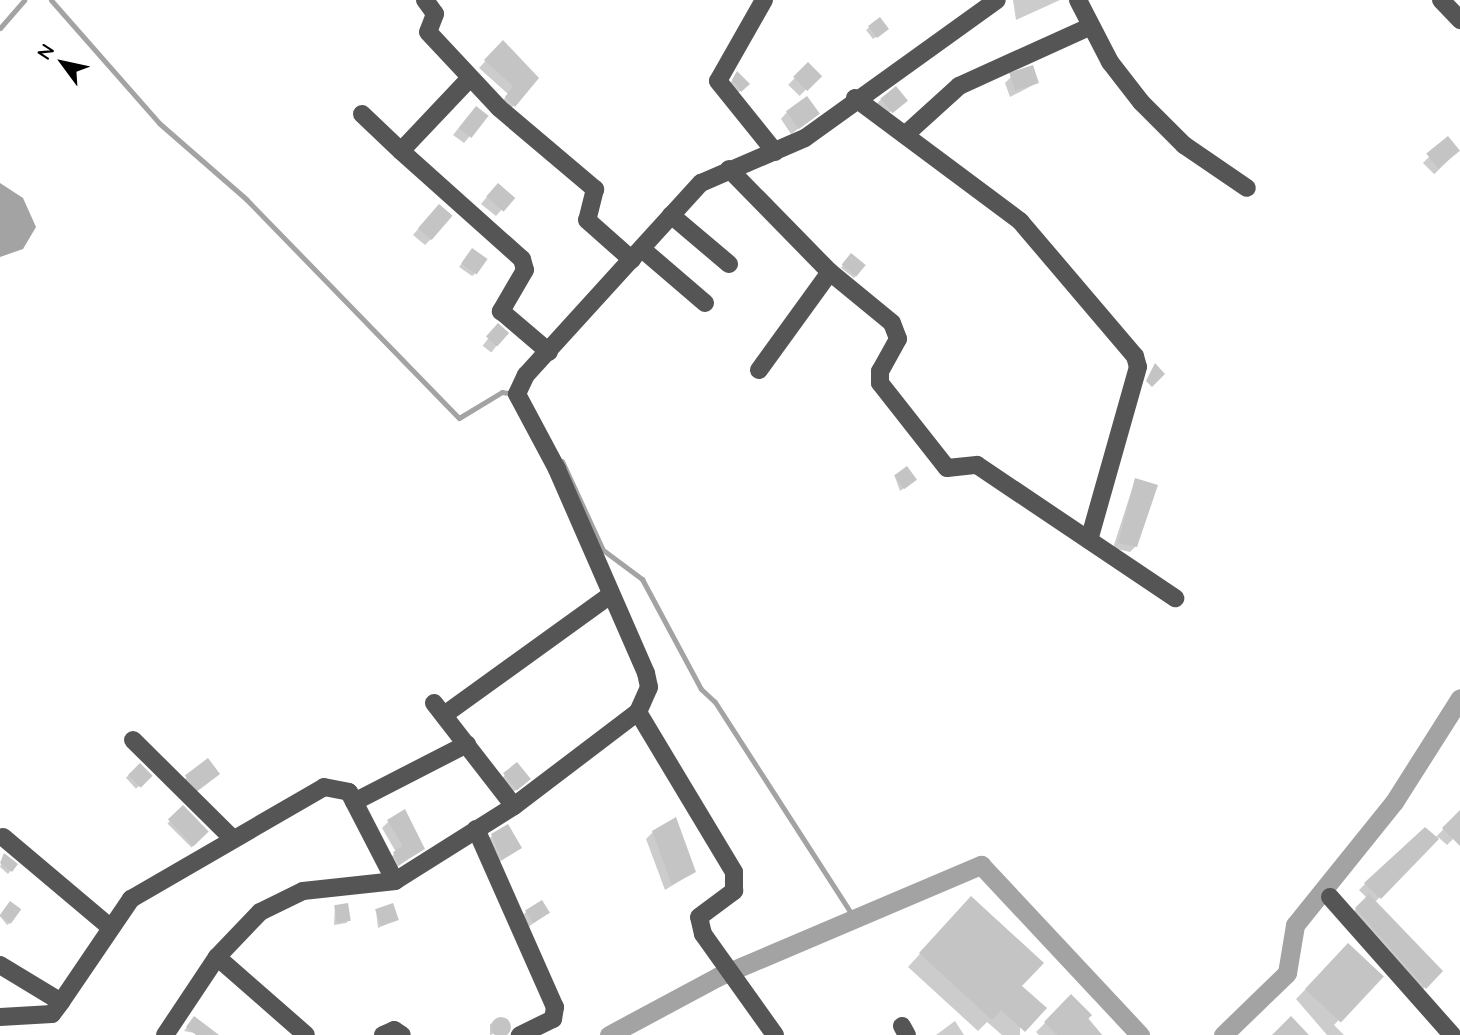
<!DOCTYPE html>
<style>
body{margin:0}
#map{position:relative;width:1460px;height:1035px;overflow:hidden;background:#fff;font-family:Quicksand,sans-serif}
div>[style]{position:absolute}
.water>*{inset:0;background:#a3a3a3}
.shadow>*{inset:0;background:#0003;transform-origin:0 0}
.stream>*{height:5px;margin:-2.5px;padding:0 2.5px;transform-origin:2.5px;border-radius:2.5px;background:#a3a3a3}
.canal>*{height:19px;margin:-9.5px;padding:0 9.5px;transform-origin:9.5px;border-radius:9.5px;background:#a3a3a3}
.building>*{inset:0;background:#c4c4c4;transform-origin:0 0}
.round{border-radius:50%}
.minor>*{height:18px;margin:-9px;padding:0 9px;transform-origin:9px;border-radius:9px;background:#555}
span{translate:-50% -50%;white-space:nowrap;text-align:center;line-height:1.15;-webkit-text-stroke:5px #fff;paint-order:stroke}
.north{position:absolute;left:28px;top:28px;width:70px;height:70px;-webkit-text-stroke:5px #fff;paint-order:stroke;rotate:303deg;font-size:19px;font-weight:700;line-height:28px;text-align:center;color:#000}
.north::after{content:'';display:block;margin:auto;width:24px;height:32px;background:#000;clip-path:polygon(50% 0,100% 100%,50% 72%,0 100%)}
</style>
<div id="map">
<div class="water">
<div style="clip-path:polygon(0 183px,23px 198px,36px 227px,23px 249px,0 257px)"></div>
</div>
<div class="shadow">
<div style="clip-path:polygon(1013px 0,1060px 0,1016px 20px)"></div>
<div style="clip-path:polygon(879px 19px,884px 31px,873px 39px,866px 30px)"></div>
<div style="clip-path:polygon(503px 42px,537px 78px,508px 112px,499px 105px,508px 94px,479px 68px)"></div>
<div style="left:808px;top:65px;width:16px;height:28px;rotate:45deg"></div>
<div style="clip-path:polygon(735px 75px,747px 84px,738px 93px,730px 84px)"></div>
<div style="clip-path:polygon(1011px 77px,1037px 83px,1010px 97px,1005px 83px)"></div>
<div style="clip-path:polygon(881px 99px,900px 107px,883px 115px,875px 106px)"></div>
<div style="clip-path:polygon(787px 112px,811px 120px,791px 134px,781px 119px)"></div>
<div style="clip-path:polygon(469px 115px,486px 117px,464px 143px,453px 135px)"></div>
<div style="left:1447px;top:139px;width:16px;height:34px;rotate:45deg"></div>
<div style="clip-path:polygon(491px 192px,512px 198px,496px 216px,481px 204px)"></div>
<div style="clip-path:polygon(432px 213px,431px 239px,425px 245px,413px 235px)"></div>
<div style="clip-path:polygon(470px 253px,475px 274px,472px 276px,459px 267px)"></div>
<div style="clip-path:polygon(851px 256px,856px 276px,854px 278px,841px 268px)"></div>
<div style="left:498px;top:326px;width:11px;height:25px;rotate:38deg"></div>
<div style="clip-path:polygon(895px 477px,912px 482px,900px 491px)"></div>
<div style="clip-path:polygon(1135px 480px,1136px 546px,1130px 552px,1113px 548px)"></div>
<div style="clip-path:polygon(208px 761px,212px 779px,193px 793px,181px 782px)"></div>
<div style="left:140px;top:765px;width:15px;height:19px;rotate:48deg"></div>
<div style="clip-path:polygon(505px 775px,523px 785px,509px 795px,498px 782px)"></div>
<div style="left:183px;top:808px;width:34px;height:22px;rotate:45deg"></div>
<div style="clip-path:polygon(1460px 812px,1460px 832px,1447px 845px,1438px 837px,1375px 902px,1441px 971px,1419px 993px,1350px 915px,1367px 898px,1359px 890px,1365px 884px,1435px 838px)"></div>
<div style="clip-path:polygon(388px 822px,422px 849px,393px 870px,388px 860px,396px 852px,382px 828px)"></div>
<div style="clip-path:polygon(653px 832px,694px 872px,665px 890px,646px 839px)"></div>
<div style="clip-path:polygon(492px 836px,519px 848px,495px 865px,485px 842px)"></div>
<div style="clip-path:polygon(4px 855px,15px 865px,8px 874px,0 867px)"></div>
<div style="clip-path:polygon(7px 906px,10px 923px,7px 925px,0 916px)"></div>
<div style="clip-path:polygon(335px 906px,349px 920px,346px 923px,334px 925px)"></div>
<div style="clip-path:polygon(376px 911px,397px 919px,378px 928px)"></div>
<div style="clip-path:polygon(959px 911px,1020px 987px,1020px 1035px,1002px 1035px,987px 1022px,978px 1031px,908px 967px)"></div>
<div style="clip-path:polygon(526px 912px,548px 913px,524px 930px,519px 919px)"></div>
<div style="clip-path:polygon(1349px 945px,1382px 976px,1334px 1025px,1344px 1035px,1327px 1035px,1296px 999px)"></div>
<div style="clip-path:polygon(1071px 997px,1102px 1035px,1039px 1035px,1036px 1032px)"></div>
<div style="clip-path:polygon(508px 1019px,507px 1030px,490px 1035px,490px 1024px)"></div>
<div style="clip-path:polygon(192px 1021px,205px 1035px,184px 1031px)"></div>
<div style="clip-path:polygon(955px 1021px,964px 1035px,936px 1035px)"></div>
</div>
<div class="stream">
<div style="left:51px;top:0;width:164px;rotate:48.7deg"></div>
<div style="left:159px;top:123px;width:116px;rotate:41.1deg"></div>
<div style="left:246px;top:199px;width:305px;rotate:45.8deg"></div>
<div style="left:459px;top:418px;width:50px;rotate:-31.2deg"></div>
<div style="left:502px;top:392px;width:12px;rotate:9deg"></div>
<div style="left:0;top:28px;width:37px;rotate:-49deg"></div>
<div style="left:562px;top:461px;width:98px;rotate:65.3deg"></div>
<div style="left:603px;top:550px;width:49px;rotate:36.6deg"></div>
<div style="left:642px;top:579px;width:125px;rotate:61.8deg"></div>
<div style="left:701px;top:689px;width:19px;rotate:43deg"></div>
<div style="left:715px;top:702px;width:258px;rotate:57.2deg"></div>
</div>
<div class="canal">
<div style="left:609px;top:1035px;width:123px;rotate:-28.2deg"></div>
<div style="left:717px;top:977px;width:287px;rotate:-23deg"></div>
<div style="left:981px;top:865px;width:233px;rotate:46.9deg"></div>
<div style="left:1223px;top:1035px;width:89px;rotate:-44.1deg"></div>
<div style="left:1287px;top:973px;width:49px;rotate:-80.5deg"></div>
<div style="left:1295px;top:925px;width:158px;rotate:-51.2deg"></div>
<div style="left:1394px;top:802px;width:123px;rotate:-57.6deg"></div>
</div>
<div class="building">
<div style="left:880px;top:17px;width:15px;height:15px;rotate:53deg"></div>
<div style="clip-path:polygon(503px 40px,539px 78px,515px 107px,505px 97px,513px 86px,484px 60px)"></div>
<div style="left:808px;top:62px;width:20px;height:21px;rotate:45deg"></div>
<div style="left:1033px;top:65px;width:19px;height:25px;rotate:72deg"></div>
<div style="clip-path:polygon(737px 71px,750px 84px,741px 92px,732px 80px)"></div>
<div style="left:896px;top:86px;width:19px;height:20px;rotate:51deg"></div>
<div style="left:807px;top:96px;width:22px;height:26px;rotate:54deg"></div>
<div style="left:476px;top:106px;width:16px;height:28px;rotate:38deg"></div>
<div style="left:1448px;top:136px;width:19px;height:28px;rotate:51deg"></div>
<div style="left:498px;top:183px;width:23px;height:18px;rotate:41deg"></div>
<div style="left:439px;top:204px;width:18px;height:32px;rotate:41deg"></div>
<div style="left:472px;top:248px;width:19px;height:19px;rotate:35deg"></div>
<div style="left:851px;top:253px;width:19px;height:15px;rotate:39deg"></div>
<div style="left:498px;top:323px;width:15px;height:18px;rotate:42deg"></div>
<div style="clip-path:polygon(1155px 363px,1165px 374px,1152px 387px,1146px 381px)"></div>
<div style="left:907px;top:466px;width:17px;height:16px;rotate:54deg"></div>
<div style="clip-path:polygon(1135px 478px,1158px 485px,1137px 547px,1118px 543px)"></div>
<div style="left:208px;top:758px;width:20px;height:29px;rotate:53deg"></div>
<div style="left:517px;top:762px;width:22px;height:18px;rotate:51deg"></div>
<div style="left:140px;top:763px;width:18px;height:17px;rotate:45deg"></div>
<div style="left:183px;top:805px;width:37px;height:21px;rotate:46deg"></div>
<div style="clip-path:polygon(405px 809px,425px 849px,399px 865px,393px 852px,403px 846px,387px 820px)"></div>
<div style="clip-path:polygon(1460px 810px,1460px 846px,1442px 828px)"></div>
<div style="clip-path:polygon(676px 817px,696px 872px,672px 885px,652px 831px)"></div>
<div style="clip-path:polygon(508px 824px,522px 848px,502px 860px,491px 834px)"></div>
<div style="clip-path:polygon(1425px 827px,1439px 839px,1381px 899px,1364px 883px)"></div>
<div style="clip-path:polygon(4px 853px,18px 864px,12px 872px,0 863px)"></div>
<div style="clip-path:polygon(1369px 894px,1443px 971px,1426px 989px,1355px 908px)"></div>
<div style="clip-path:polygon(971px 896px,1044px 963px,1022px 986px,1047px 1008px,1025px 1032px,1001px 1010px,992px 1020px,919px 953px)"></div>
<div style="left:542px;top:900px;width:15px;height:20px;rotate:58deg"></div>
<div style="left:10px;top:901px;width:14px;height:18px;rotate:36deg"></div>
<div style="left:348px;top:903px;width:18px;height:14px;rotate:81deg"></div>
<div style="left:393px;top:903px;width:18px;height:19px;rotate:71deg"></div>
<div style="left:1348px;top:943px;width:49px;height:63px;rotate:43deg"></div>
<div style="clip-path:polygon(1071px 994px,1092px 1015px,1088px 1019px,1102px 1035px,1057px 1035px,1044px 1022px)"></div>
<div style="clip-path:polygon(194px 1016px,219px 1035px,196px 1035px,186px 1027px)"></div>
<div style="clip-path:polygon(1291px 1016px,1309px 1035px,1272px 1035px)"></div>
<div class="round" style="left:491px;top:1017px;width:20px;height:20px"></div>
</div>
<div class="minor">
<div style="left:425px;top:0;width:17px;rotate:54deg"></div>
<div style="left:435px;top:14px;width:19px;rotate:111deg"></div>
<div style="left:428px;top:32px;width:104px;rotate:46.9deg"></div>
<div style="left:499px;top:108px;width:126px;rotate:40.2deg"></div>
<div style="left:595px;top:189px;width:32px;rotate:104deg"></div>
<div style="left:587px;top:220px;width:60px;rotate:41.6deg"></div>
<div style="left:764px;top:0;width:93px;rotate:119.6deg"></div>
<div style="left:718px;top:81px;width:91px;rotate:51.2deg"></div>
<div style="left:1078px;top:0;width:70px;rotate:62.7deg"></div>
<div style="left:1110px;top:62px;width:51px;rotate:52.2deg"></div>
<div style="left:1141px;top:102px;width:61px;rotate:45deg"></div>
<div style="left:1184px;top:145px;width:76px;rotate:34.3deg"></div>
<div style="left:1441px;top:0;width:28px;rotate:46deg"></div>
<div style="left:470px;top:78px;width:100px;rotate:133.4deg"></div>
<div style="left:401px;top:151px;width:162px;rotate:41.8deg"></div>
<div style="left:522px;top:259px;width:11px;rotate:75deg"></div>
<div style="left:525px;top:270px;width:48px;rotate:120.3deg"></div>
<div style="left:501px;top:311px;width:63px;rotate:40.5deg"></div>
<div style="left:855px;top:98px;width:206px;rotate:36.7deg"></div>
<div style="left:1020px;top:221px;width:177px;rotate:49.6deg"></div>
<div style="left:1135px;top:356px;width:11px;rotate:75deg"></div>
<div style="left:1138px;top:367px;width:180px;rotate:105.8deg"></div>
<div style="left:362px;top:114px;width:54px;rotate:43.5deg"></div>
<div style="left:905px;top:135px;width:73px;rotate:-42.2deg"></div>
<div style="left:959px;top:86px;width:145px;rotate:-24.4deg"></div>
<div style="left:729px;top:169px;width:144px;rotate:45.6deg"></div>
<div style="left:830px;top:272px;width:80px;rotate:39.4deg"></div>
<div style="left:892px;top:323px;width:17px;rotate:69deg"></div>
<div style="left:898px;top:339px;width:37px;rotate:119deg"></div>
<div style="left:880px;top:371px;width:12px;rotate:90deg"></div>
<div style="left:880px;top:383px;width:108px;rotate:51.8deg"></div>
<div style="left:947px;top:468px;width:30px;rotate:-6deg"></div>
<div style="left:977px;top:465px;width:239px;rotate:33.9deg"></div>
<div style="left:671px;top:215px;width:76px;rotate:40.2deg"></div>
<div style="left:642px;top:249px;width:83px;rotate:40.6deg"></div>
<div style="left:759px;top:370px;width:121px;rotate:-54.1deg"></div>
<div style="left:434px;top:703px;width:130px;rotate:52.2deg"></div>
<div style="left:444px;top:715px;width:203px;rotate:-35.8deg"></div>
<div style="left:133px;top:740px;width:138px;rotate:44.7deg"></div>
<div style="left:354px;top:802px;width:127px;rotate:-27.2deg"></div>
<div style="left:476px;top:829px;width:195px;rotate:66.1deg"></div>
<div style="left:555px;top:1007px;width:12px;rotate:99deg"></div>
<div style="left:553px;top:1019px;width:37px;rotate:154deg"></div>
<div style="left:3px;top:837px;width:141px;rotate:40.1deg"></div>
<div style="left:1330px;top:897px;width:184px;rotate:48.5deg"></div>
<div style="left:217px;top:957px;width:118px;rotate:41.2deg"></div>
<div style="left:0;top:965px;width:71px;rotate:31.2deg"></div>
<div style="left:61px;top:1002px;width:125px;rotate:-55.8deg"></div>
<div style="left:131px;top:899px;width:223px;rotate:-30.1deg"></div>
<div style="left:324px;top:787px;width:25px;rotate:11deg"></div>
<div style="left:349px;top:792px;width:100px;rotate:62.7deg"></div>
<div style="left:395px;top:881px;width:141px;rotate:-32.2deg"></div>
<div style="left:514px;top:806px;width:156px;rotate:-37.2deg"></div>
<div style="left:0;top:1017px;width:52px;rotate:-3.3deg"></div>
<div style="left:52px;top:1014px;width:15px;rotate:-53deg"></div>
<div style="left:902px;top:1026px;width:10px;rotate:61deg"></div>
<div style="left:165px;top:1035px;width:94px;rotate:-56.3deg"></div>
<div style="left:217px;top:957px;width:62px;rotate:-46.3deg"></div>
<div style="left:260px;top:912px;width:48px;rotate:-26deg"></div>
<div style="left:303px;top:891px;width:93px;rotate:-6.2deg"></div>
<div style="left:383px;top:1035px;width:12px;rotate:-24deg"></div>
<div style="left:394px;top:1030px;width:9px;rotate:32deg"></div>
<div style="left:775px;top:1035px;width:124px;rotate:-125.5deg"></div>
<div style="left:703px;top:934px;width:17px;rotate:-103deg"></div>
<div style="left:699px;top:917px;width:44px;rotate:-36.6deg"></div>
<div style="left:734px;top:891px;width:19px;rotate:-90deg"></div>
<div style="left:734px;top:872px;width:187px;rotate:-121deg"></div>
<div style="left:638px;top:712px;width:27px;rotate:-66deg"></div>
<div style="left:649px;top:687px;width:14px;rotate:-102deg"></div>
<div style="left:646px;top:673px;width:223px;rotate:-113.6deg"></div>
<div style="left:557px;top:469px;width:85px;rotate:-118.1deg"></div>
<div style="left:517px;top:394px;width:21px;rotate:-65deg"></div>
<div style="left:526px;top:375px;width:260px;rotate:-47.7deg"></div>
<div style="left:701px;top:183px;width:113px;rotate:-23.4deg"></div>
<div style="left:805px;top:138px;width:236px;rotate:-35.7deg"></div>
</div>
<div class="north">N</div>
</div>
